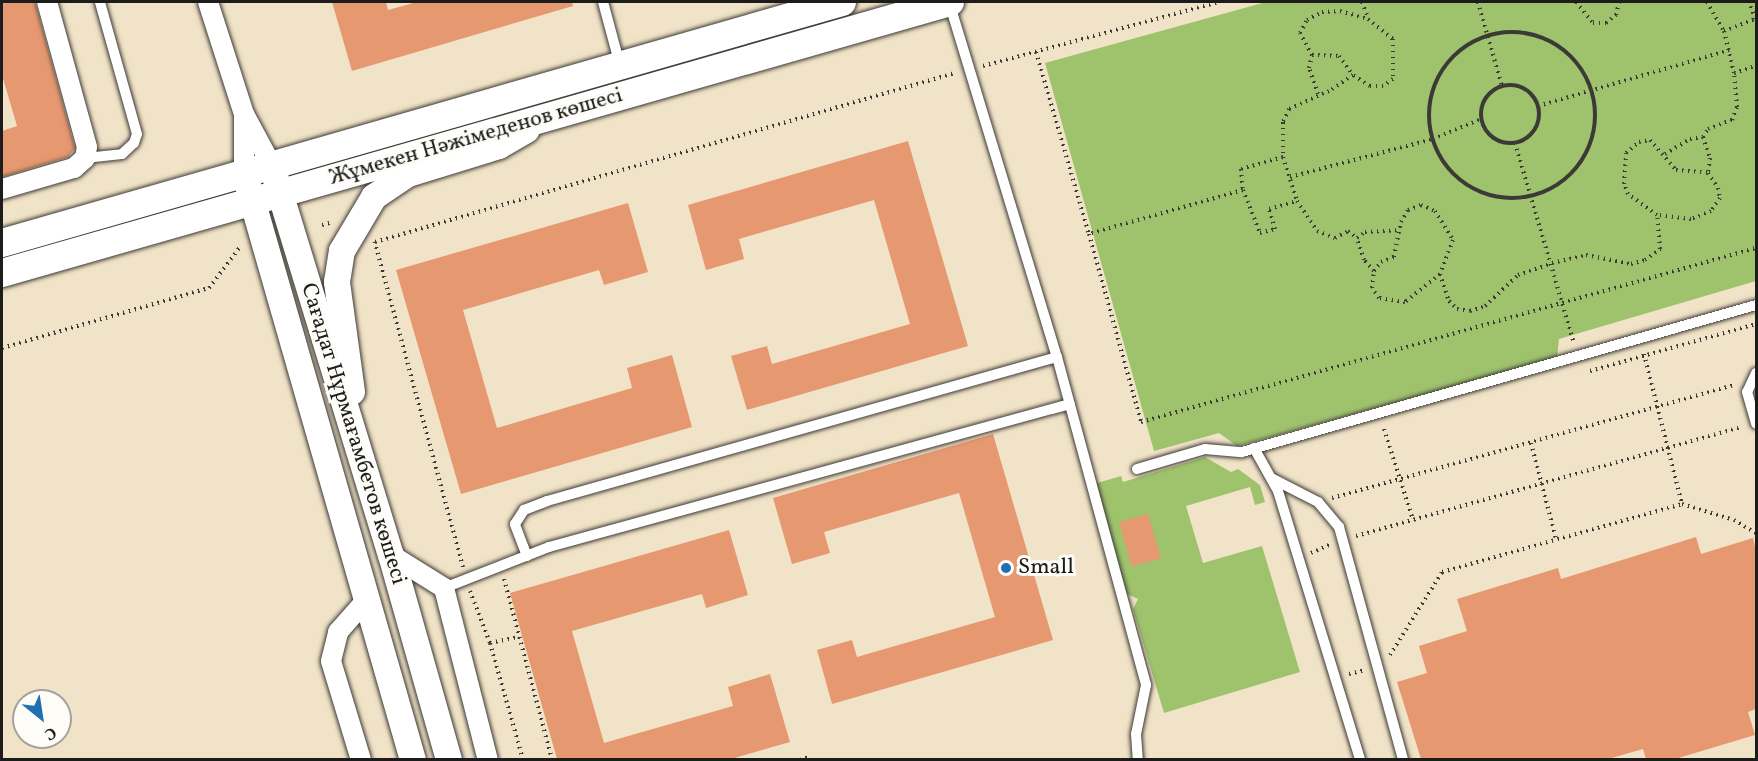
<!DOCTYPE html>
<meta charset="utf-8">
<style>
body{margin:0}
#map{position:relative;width:1758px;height:761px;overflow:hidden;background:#f1e3c7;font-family:Vollkorn,serif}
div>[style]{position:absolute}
.green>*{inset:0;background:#9fc36d}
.building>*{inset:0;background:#e69870;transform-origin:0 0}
.path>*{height:4px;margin-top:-2px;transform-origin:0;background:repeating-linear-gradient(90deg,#3c3a36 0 1.5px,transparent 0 6px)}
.path>.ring{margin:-2px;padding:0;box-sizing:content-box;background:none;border:4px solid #3c3a36;border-radius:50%}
.roads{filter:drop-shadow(0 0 2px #3c3a36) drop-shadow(0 0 2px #3c3a36)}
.service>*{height:10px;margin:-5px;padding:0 5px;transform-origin:5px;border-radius:5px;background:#fff}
.minor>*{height:20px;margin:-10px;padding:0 10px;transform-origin:10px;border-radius:10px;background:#fff}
.tertiary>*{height:26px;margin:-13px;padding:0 13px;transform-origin:13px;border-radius:13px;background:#fff}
.secondary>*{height:28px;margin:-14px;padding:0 14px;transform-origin:14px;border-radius:14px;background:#fff}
.dots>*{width:16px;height:16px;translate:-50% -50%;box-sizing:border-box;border:3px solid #fdfcf7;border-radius:50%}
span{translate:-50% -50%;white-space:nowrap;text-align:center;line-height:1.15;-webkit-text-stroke:6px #fdfcf7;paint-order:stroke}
.street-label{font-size:22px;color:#1c1c1c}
.poi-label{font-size:22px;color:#1c1c1c}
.left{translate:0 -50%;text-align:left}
.frame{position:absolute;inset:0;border:3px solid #1c1c1c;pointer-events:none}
.north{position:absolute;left:12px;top:689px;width:60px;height:60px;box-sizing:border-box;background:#fdfcf7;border:2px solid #a3a29f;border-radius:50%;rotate:150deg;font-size:16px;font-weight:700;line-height:24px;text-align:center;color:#1c1c1c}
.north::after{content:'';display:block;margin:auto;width:21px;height:27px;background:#1f6fb2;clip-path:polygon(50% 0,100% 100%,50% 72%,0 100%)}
</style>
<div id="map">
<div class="green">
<div style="clip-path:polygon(1266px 2px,1756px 2px,1756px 281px,1559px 339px,1557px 358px,1237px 446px,1219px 433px,1154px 451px,1045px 63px)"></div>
<div style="clip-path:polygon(1205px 457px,1231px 472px,1238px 469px,1260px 485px,1265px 502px,1255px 505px,1250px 487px,1186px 506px,1203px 563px,1262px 546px,1300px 672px,1164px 713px,1133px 609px,1138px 599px,1127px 594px,1094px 484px,1121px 476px,1123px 482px)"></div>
</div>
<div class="building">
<div style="clip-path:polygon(2px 2px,35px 2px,75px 148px,68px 157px,2px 177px,2px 131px,17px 126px,2px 75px)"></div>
<div style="clip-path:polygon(332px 2px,386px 2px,388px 10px,417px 2px,572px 2px,573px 6px,352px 71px)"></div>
<div style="clip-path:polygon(908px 141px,968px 346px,747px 410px,731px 356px,767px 346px,772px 364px,910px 324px,874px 200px,739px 239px,744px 259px,706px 270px,688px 205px)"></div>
<div style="clip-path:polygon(628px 203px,648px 272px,604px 285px,599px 270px,463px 310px,497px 428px,632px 388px,627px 368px,672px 355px,692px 427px,461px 494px,396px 270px)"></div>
<div style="clip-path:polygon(993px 434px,1053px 640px,832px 704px,817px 650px,852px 640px,857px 657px,995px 617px,959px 493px,824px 532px,830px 553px,792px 564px,773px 498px)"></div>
<div style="left:1148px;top:514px;width:46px;height:30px;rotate:74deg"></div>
<div style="clip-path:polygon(729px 530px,748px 595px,706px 608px,702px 594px,572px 631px,604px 743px,733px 706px,728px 687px,770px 674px,790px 742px,731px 759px,557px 759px,510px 593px)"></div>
<div style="clip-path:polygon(1696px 537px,1701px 554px,1753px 538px,1756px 551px,1756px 709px,1748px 712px,1755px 735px,1675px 759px,1646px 759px,1643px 749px,1608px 759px,1421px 759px,1397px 682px,1427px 673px,1419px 646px,1467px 631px,1457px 599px,1558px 568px,1561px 579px)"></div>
</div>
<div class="path">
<div style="left:1362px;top:2px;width:17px;rotate:69deg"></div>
<div style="left:1478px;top:2px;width:87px;rotate:74.1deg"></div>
<div style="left:1576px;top:2px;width:27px;rotate:51deg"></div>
<div style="left:1593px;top:23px;width:13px"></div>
<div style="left:1606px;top:23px;width:13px;rotate:-39deg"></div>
<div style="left:1616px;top:15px;width:13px;rotate:-77deg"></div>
<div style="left:1707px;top:2px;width:34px;rotate:60deg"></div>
<div style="left:1724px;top:31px;width:33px;rotate:-21deg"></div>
<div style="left:1755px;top:19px;width:18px;rotate:-109deg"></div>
<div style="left:1724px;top:31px;width:43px;rotate:76.6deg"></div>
<div class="ring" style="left:1429px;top:32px;width:162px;height:162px"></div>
<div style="left:1036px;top:52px;width:190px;rotate:73.8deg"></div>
<div style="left:1312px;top:55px;width:25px;rotate:-119deg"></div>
<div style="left:1300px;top:33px;width:15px;rotate:-62deg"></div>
<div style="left:1307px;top:20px;width:17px;rotate:-28deg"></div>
<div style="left:1322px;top:12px;width:18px;rotate:-3deg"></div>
<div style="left:1340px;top:11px;width:29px;rotate:16deg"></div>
<div style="left:1368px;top:19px;width:32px;rotate:39deg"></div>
<div style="left:1393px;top:39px;width:40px;rotate:90deg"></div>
<div style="left:1393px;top:79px;width:12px;rotate:145deg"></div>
<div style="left:1383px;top:86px;width:13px;rotate:180deg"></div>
<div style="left:1370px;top:86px;width:20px;rotate:-147deg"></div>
<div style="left:1353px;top:75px;width:29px;rotate:146deg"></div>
<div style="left:1329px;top:91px;width:44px;rotate:155.8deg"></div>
<div style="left:1289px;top:109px;width:14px;rotate:115deg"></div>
<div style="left:1283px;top:122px;width:35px;rotate:90deg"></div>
<div style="left:1283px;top:157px;width:46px;rotate:72.3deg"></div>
<div style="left:1297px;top:201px;width:36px;rotate:56deg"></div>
<div style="left:1317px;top:231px;width:19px;rotate:21deg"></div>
<div style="left:1335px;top:238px;width:15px;rotate:-28deg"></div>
<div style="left:1348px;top:231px;width:11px;rotate:38deg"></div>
<div style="left:983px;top:66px;width:245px;rotate:-15.2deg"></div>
<div class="ring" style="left:1481px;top:85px;width:54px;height:54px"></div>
<div style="left:1318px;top:94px;width:28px;rotate:-109deg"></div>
<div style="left:1309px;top:68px;width:13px;rotate:-77deg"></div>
<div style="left:1312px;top:55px;width:27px;rotate:2deg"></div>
<div style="left:1339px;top:56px;width:24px;rotate:54deg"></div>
<div style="left:1538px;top:106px;width:199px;rotate:-16.3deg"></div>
<div style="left:1703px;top:137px;width:9px;rotate:-58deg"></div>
<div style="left:1708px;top:129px;width:26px;rotate:-21deg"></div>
<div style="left:1732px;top:120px;width:14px;rotate:-69deg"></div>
<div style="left:1737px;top:107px;width:34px;rotate:-95deg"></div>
<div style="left:1734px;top:73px;width:23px;rotate:-18deg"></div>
<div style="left:1515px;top:143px;width:209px;rotate:73.6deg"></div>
<div style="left:1665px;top:154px;width:29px;rotate:-31deg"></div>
<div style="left:1690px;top:139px;width:13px;rotate:-9deg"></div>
<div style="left:1703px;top:137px;width:22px;rotate:72deg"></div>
<div style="left:1710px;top:158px;width:15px;rotate:98deg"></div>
<div style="left:1283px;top:157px;width:44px;rotate:164.1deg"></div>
<div style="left:1241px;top:169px;width:21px;rotate:85deg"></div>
<div style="left:1243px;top:190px;width:160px;rotate:164.1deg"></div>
<div style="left:1089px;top:234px;width:195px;rotate:74.5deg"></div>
<div style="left:1141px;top:422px;width:639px;rotate:-15.8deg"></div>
<div style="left:1290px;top:177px;width:148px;rotate:-14.9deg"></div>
<div style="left:1433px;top:139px;width:52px;rotate:-22.6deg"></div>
<div style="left:1243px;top:190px;width:46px;rotate:68.4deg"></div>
<div style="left:1260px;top:233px;width:16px;rotate:-15deg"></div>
<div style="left:1275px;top:229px;width:21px;rotate:-107deg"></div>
<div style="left:1269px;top:209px;width:29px;rotate:-16deg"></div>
<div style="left:322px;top:225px;width:11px;rotate:-15deg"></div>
<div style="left:1374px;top:271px;width:15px;rotate:-132deg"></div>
<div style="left:1364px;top:260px;width:23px;rotate:-108deg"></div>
<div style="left:1357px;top:238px;width:10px;rotate:-37deg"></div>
<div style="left:1365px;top:232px;width:36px;rotate:-3deg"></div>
<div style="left:1440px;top:274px;width:45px;rotate:141.3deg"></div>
<div style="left:1405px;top:302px;width:26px;rotate:-171deg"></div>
<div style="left:1379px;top:298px;width:12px;rotate:-125deg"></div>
<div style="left:1372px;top:288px;width:17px;rotate:-83deg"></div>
<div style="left:1374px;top:271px;width:11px;rotate:-52deg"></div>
<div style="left:1381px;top:262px;width:14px;rotate:-21deg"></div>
<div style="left:1394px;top:257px;width:36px;rotate:-79deg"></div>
<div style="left:1401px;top:222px;width:14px;rotate:-60deg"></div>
<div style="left:1408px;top:210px;width:14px;rotate:-21deg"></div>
<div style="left:1421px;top:205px;width:15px;rotate:23deg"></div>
<div style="left:1435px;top:211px;width:34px;rotate:58deg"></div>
<div style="left:1453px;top:240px;width:36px;rotate:111deg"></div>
<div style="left:1440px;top:274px;width:28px;rotate:72deg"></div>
<div style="left:1449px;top:301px;width:11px;rotate:45deg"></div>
<div style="left:1457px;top:309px;width:13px;rotate:9deg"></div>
<div style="left:1470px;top:311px;width:16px;rotate:-18deg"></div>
<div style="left:1485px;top:306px;width:45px;rotate:-43.2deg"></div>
<div style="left:1518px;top:275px;width:36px;rotate:-19deg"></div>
<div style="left:1552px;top:263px;width:35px;rotate:-13deg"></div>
<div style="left:1586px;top:255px;width:46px;rotate:11.3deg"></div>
<div style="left:1631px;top:264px;width:15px;rotate:-16deg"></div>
<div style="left:1645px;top:260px;width:19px;rotate:-36deg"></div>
<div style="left:1660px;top:249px;width:34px;rotate:-95deg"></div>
<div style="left:1657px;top:215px;width:36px;rotate:-144deg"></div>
<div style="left:1628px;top:194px;width:11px;rotate:-112deg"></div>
<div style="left:1624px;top:184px;width:31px;rotate:-86deg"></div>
<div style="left:1626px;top:153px;width:17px;rotate:-40deg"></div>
<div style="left:1639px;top:142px;width:11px;rotate:-10deg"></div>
<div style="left:1650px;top:140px;width:40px;rotate:49deg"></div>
<div style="left:1676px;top:170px;width:32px;rotate:5deg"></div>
<div style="left:1708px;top:173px;width:18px;rotate:56deg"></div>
<div style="left:1718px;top:188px;width:10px;rotate:79deg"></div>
<div style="left:1720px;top:198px;width:16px;rotate:125deg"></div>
<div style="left:1711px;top:211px;width:22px;rotate:158deg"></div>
<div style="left:1691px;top:219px;width:34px;rotate:-173deg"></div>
<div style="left:2px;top:348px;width:216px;rotate:-16.2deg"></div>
<div style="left:209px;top:288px;width:51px;rotate:-52.9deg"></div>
<div style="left:1644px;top:354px;width:155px;rotate:75.8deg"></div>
<div style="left:1590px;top:371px;width:173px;rotate:-15.8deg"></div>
<div style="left:1384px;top:429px;width:96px;rotate:72.3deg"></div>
<div style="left:1531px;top:443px;width:99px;rotate:75.4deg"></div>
<div style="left:1332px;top:498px;width:419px;rotate:-15.7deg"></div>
<div style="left:1356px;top:536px;width:400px;rotate:-15.8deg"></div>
<div style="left:1311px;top:553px;width:20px;rotate:-24deg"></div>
<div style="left:463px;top:567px;width:337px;rotate:-105.2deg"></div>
<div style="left:375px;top:242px;width:604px;rotate:-16.25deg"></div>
<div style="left:504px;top:579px;width:187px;rotate:75.1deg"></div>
<div style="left:470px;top:591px;width:56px;rotate:69deg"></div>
<div style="left:490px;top:643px;width:122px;rotate:74.2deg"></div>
<div style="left:490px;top:643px;width:29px;rotate:-12deg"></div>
<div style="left:1390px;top:655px;width:98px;rotate:-57.9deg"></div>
<div style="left:1442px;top:572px;width:249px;rotate:-15.8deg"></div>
<div style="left:1682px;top:504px;width:54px;rotate:17.1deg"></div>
<div style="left:1734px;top:520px;width:26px;rotate:31deg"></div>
<div style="left:1349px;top:674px;width:16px;rotate:-14deg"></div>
<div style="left:800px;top:760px;width:9px;rotate:-21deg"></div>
<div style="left:1756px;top:760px;width:1px;rotate:-90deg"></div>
</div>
<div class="roads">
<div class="service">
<div style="left:603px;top:2px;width:65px;rotate:74.9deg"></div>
<div style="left:949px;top:2px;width:371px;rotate:73.1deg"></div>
<div style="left:1057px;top:357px;width:340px;rotate:74.8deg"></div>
<div style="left:1146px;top:685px;width:50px;rotate:101.5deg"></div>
<div style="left:1136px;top:734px;width:26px;rotate:86deg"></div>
<div style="left:85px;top:158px;width:37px;rotate:-6deg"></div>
<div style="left:122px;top:154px;width:16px;rotate:-43deg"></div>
<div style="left:134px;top:143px;width:9px;rotate:-72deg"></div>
<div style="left:137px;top:134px;width:137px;rotate:-105.7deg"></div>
<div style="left:1756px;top:373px;width:21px;rotate:115deg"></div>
<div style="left:1747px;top:392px;width:33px;rotate:74deg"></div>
<div style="left:1254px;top:448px;width:49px;rotate:60.8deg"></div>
<div style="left:1278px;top:491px;width:281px;rotate:73deg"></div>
<div style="left:1137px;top:469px;width:71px;rotate:-16.4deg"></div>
<div style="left:1205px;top:449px;width:37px;rotate:5deg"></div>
<div style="left:1242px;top:452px;width:535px;rotate:-15.96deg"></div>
<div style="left:1271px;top:478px;width:53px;rotate:27.1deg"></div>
<div style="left:1318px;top:502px;width:33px;rotate:50deg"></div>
<div style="left:1339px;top:527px;width:242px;rotate:74.6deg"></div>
<div style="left:527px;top:556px;width:34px;rotate:-111deg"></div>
<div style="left:515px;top:524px;width:17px;rotate:-57deg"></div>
<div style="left:524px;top:510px;width:25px;rotate:-21deg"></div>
<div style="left:547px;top:501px;width:530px;rotate:-15.77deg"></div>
<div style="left:444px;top:588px;width:113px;rotate:-21.3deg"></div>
<div style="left:549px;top:547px;width:540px;rotate:-15.35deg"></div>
</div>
<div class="minor">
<div style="left:208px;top:2px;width:118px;rotate:72.2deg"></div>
<div style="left:244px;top:114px;width:59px;rotate:61.7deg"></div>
<div style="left:244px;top:174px;width:57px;rotate:-90deg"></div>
<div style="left:2px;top:189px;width:75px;rotate:-16.3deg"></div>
<div style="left:74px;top:168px;width:15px;rotate:-42deg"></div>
<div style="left:85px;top:158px;width:11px;rotate:-80deg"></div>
<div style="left:87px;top:147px;width:150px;rotate:-105.4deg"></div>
<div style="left:391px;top:555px;width:62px;rotate:31.9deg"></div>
<div style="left:444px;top:588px;width:178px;rotate:75.7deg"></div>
<div style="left:361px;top:760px;width:103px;rotate:-106.9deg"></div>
<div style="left:331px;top:661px;width:30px;rotate:-76deg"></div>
<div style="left:338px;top:632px;width:45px;rotate:-48.6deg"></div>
</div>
<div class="tertiary">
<div style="left:274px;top:173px;width:400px;rotate:73deg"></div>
<div style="left:391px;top:555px;width:213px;rotate:74.2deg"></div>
<div style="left:247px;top:182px;width:601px;rotate:73.98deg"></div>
<div style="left:352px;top:392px;width:111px;rotate:-97.8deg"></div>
<div style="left:337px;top:282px;width:31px;rotate:-81deg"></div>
<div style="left:342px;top:251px;width:63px;rotate:-59.3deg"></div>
<div style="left:374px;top:197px;width:41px;rotate:-34.1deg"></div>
<div style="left:408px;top:174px;width:95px;rotate:-17.1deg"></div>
<div style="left:499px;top:146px;width:32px;rotate:-30deg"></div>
</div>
<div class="secondary">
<div style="left:2px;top:243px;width:874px;rotate:-16.01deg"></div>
<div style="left:2px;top:273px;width:986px;rotate:-15.95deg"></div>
</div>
</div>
<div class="dots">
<div style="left:1006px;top:568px;background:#1f6fb2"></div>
</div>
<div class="street-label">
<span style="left:476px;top:137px;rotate:-16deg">Жұмекен Нәжімеденов көшесі</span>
<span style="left:353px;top:434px;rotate:73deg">Сағадат Нұрмағамбетов көшесі</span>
</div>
<div class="poi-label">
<span class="left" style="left:1018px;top:568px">Small</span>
</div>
<div class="frame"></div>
<div class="north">С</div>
</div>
